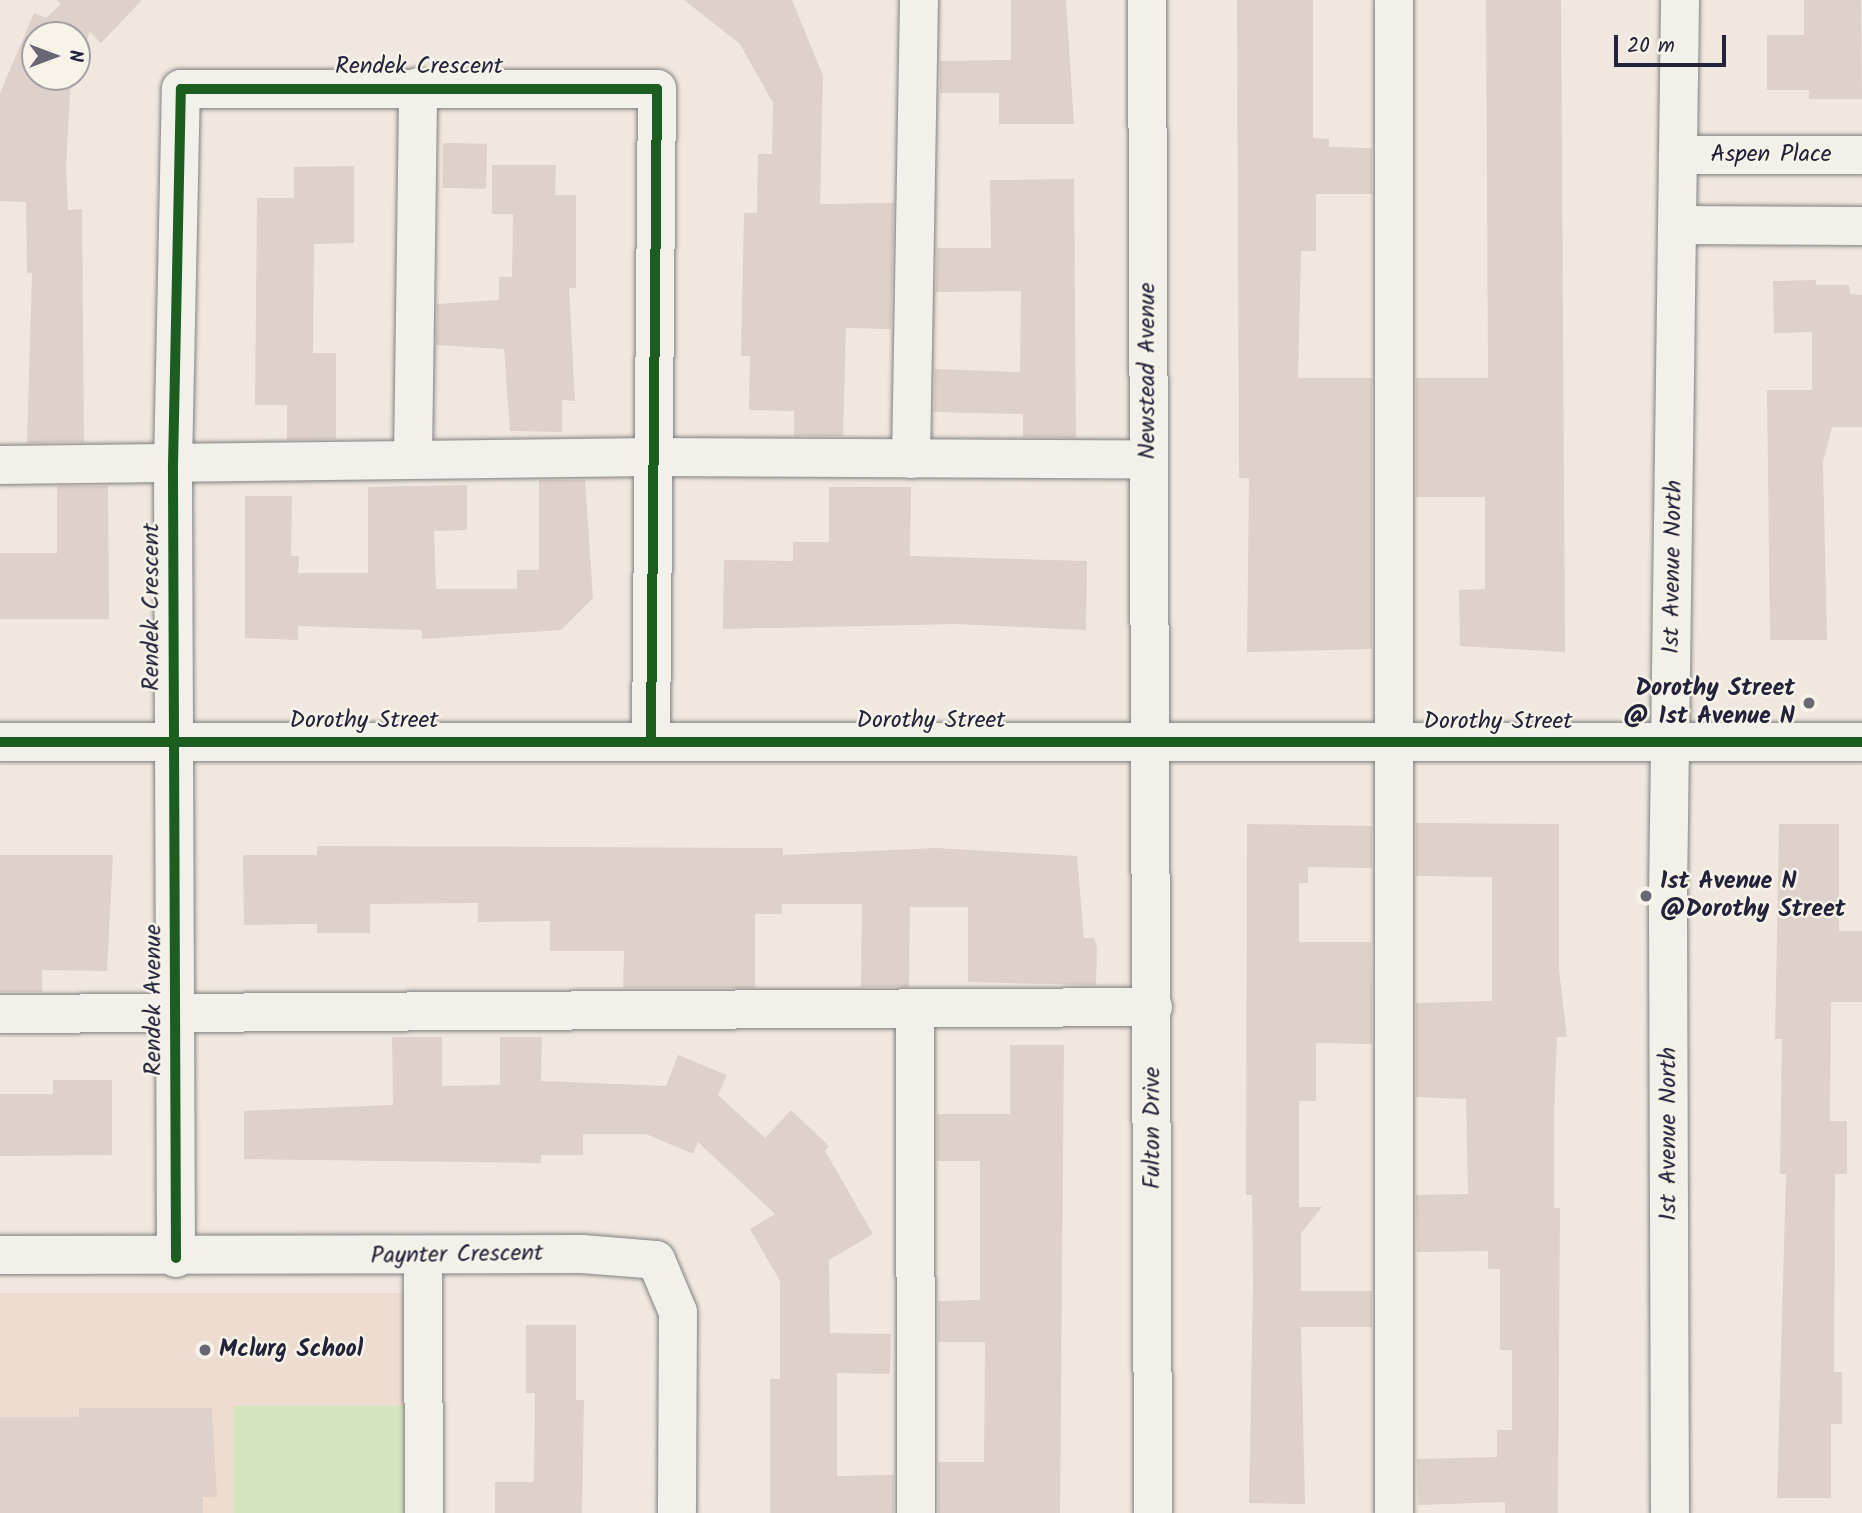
<!DOCTYPE html>
<style>
body{margin:0}
#map{position:relative;width:1862px;height:1513px;overflow:hidden;background:#f0e8e0;font-family:Kalam,sans-serif}
div>[style]{position:absolute}
.built>*{inset:0;background:#eedcd1;transform-origin:0 0}
.green>*{inset:0;background:#d2e5bc;transform-origin:0 0}
.building>*{inset:0;background:#ded0ca;transform-origin:0 0}
.roads{filter:drop-shadow(0 0 2px #838081) drop-shadow(0 0 2px #838081)}
.minor>*{height:38px;margin:-19px;padding:0 19px;transform-origin:19px;border-radius:19px;background:#f2f0eb}
.cycleway>*{height:10px;margin:-5px;padding:0 5px;transform-origin:5px;border-radius:5px;background:#1b5e20}
.dots>*{width:19px;height:19px;translate:-50% -50%;box-sizing:border-box;border:4px solid #f7f3e8;border-radius:50%}
span{translate:-50% -50%;white-space:nowrap;text-align:center;line-height:1.15;-webkit-text-stroke:5px #f7f3e8;paint-order:stroke}
.street-label{font-size:24px;color:#22223b}
.poi-label{font-size:24px;color:#22223b;font-weight:700}
.right{translate:-100% -50%;text-align:right}
.left{translate:0 -50%;text-align:left}
.north{position:absolute;left:21px;top:21px;width:70px;height:70px;box-sizing:border-box;background:#f7f3e8;border:2px solid #a29fa3;border-radius:50%;rotate:90deg;font-size:19px;font-weight:700;line-height:28px;text-align:center;color:#22223b}
.north::after{content:'';display:block;margin:auto;width:24px;height:32px;background:#6a6775;clip-path:polygon(50% 0,100% 100%,50% 72%,0 100%)}
.scale{position:absolute;left:1614px;top:35px;width:112px;height:32px;box-sizing:border-box;border:4px solid #22223b;border-top:0;padding-left:9px;font-size:21px;line-height:24px;white-space:nowrap;color:#22223b;-webkit-text-stroke:5px #f7f3e8;paint-order:stroke}
</style>
<div id="map">
<div class="built">
<div style="left:410px;top:1293px;width:220px;height:410px;rotate:90deg"></div>
</div>
<div class="green">
<div style="left:234px;top:1406px;width:177px;height:107px"></div>
</div>
<div class="building">
<div style="clip-path:polygon(57px 0,142px 0,101px 43px,90px 32px,77px 64px,77px 35px,35px 35px,35px 77px,71px 77px,66px 165px,68px 210px,82px 209px,84px 442px,27px 443px,32px 273px,27px 273px,26px 202px,0 201px,0 93px,34px 13px,46px 18px,61px 4px)"></div>
<div style="clip-path:polygon(684px 0,792px 0,823px 76px,820px 204px,894px 203px,891px 329px,846px 328px,843px 436px,794px 436px,794px 411px,749px 410px,750px 356px,741px 356px,744px 213px,757px 213px,758px 154px,772px 154px,773px 103px,740px 44px)"></div>
<div style="clip-path:polygon(1011px 0,1066px 0,1074px 124px,999px 124px,999px 93px,940px 93px,940px 61px,1011px 60px)"></div>
<div style="clip-path:polygon(1237px 0,1313px 0,1313px 138px,1329px 139px,1329px 147px,1372px 148px,1372px 194px,1316px 194px,1316px 251px,1301px 251px,1298px 378px,1372px 378px,1372px 649px,1247px 652px,1249px 478px,1239px 478px)"></div>
<div style="clip-path:polygon(1486px 0,1561px 0,1565px 652px,1460px 646px,1459px 590px,1485px 589px,1485px 497px,1416px 497px,1416px 378px,1488px 378px)"></div>
<div style="clip-path:polygon(1804px 0,1861px 0,1862px 99px,1809px 99px,1809px 90px,1767px 90px,1767px 35px,1804px 35px)"></div>
<div style="left:443px;top:143px;width:44px;height:45px;rotate:1deg"></div>
<div style="clip-path:polygon(492px 165px,556px 165px,555px 195px,576px 195px,576px 288px,569px 288px,575px 401px,562px 400px,562px 432px,510px 431px,504px 349px,436px 345px,437px 304px,499px 300px,499px 277px,512px 277px,513px 214px,492px 214px)"></div>
<div style="clip-path:polygon(354px 166px,354px 243px,314px 244px,313px 353px,336px 353px,336px 439px,287px 440px,287px 405px,255px 405px,257px 198px,294px 198px,294px 167px)"></div>
<div style="clip-path:polygon(1074px 179px,1076px 438px,1023px 437px,1023px 414px,934px 412px,935px 369px,1020px 372px,1021px 291px,936px 292px,937px 248px,991px 248px,990px 180px)"></div>
<div style="clip-path:polygon(1816px 280px,1816px 285px,1849px 285px,1850px 294px,1862px 295px,1862px 427px,1832px 427px,1823px 462px,1827px 640px,1770px 640px,1767px 390px,1812px 390px,1812px 332px,1774px 333px,1773px 281px)"></div>
<div style="clip-path:polygon(539px 480px,585px 480px,593px 598px,561px 630px,422px 639px,422px 630px,298px 626px,298px 640px,245px 638px,245px 496px,292px 496px,291px 556px,299px 556px,298px 573px,368px 573px,368px 487px,467px 485px,467px 530px,434px 531px,436px 589px,517px 589px,517px 570px,539px 570px)"></div>
<div style="clip-path:polygon(57px 486px,108px 486px,109px 619px,0 619px,0 553px,57px 553px)"></div>
<div style="clip-path:polygon(829px 487px,911px 487px,910px 556px,1087px 561px,1086px 630px,956px 624px,723px 629px,724px 560px,793px 561px,793px 542px,829px 542px)"></div>
<div style="clip-path:polygon(1416px 823px,1559px 824px,1559px 970px,1567px 1037px,1557px 1037px,1554px 1114px,1554px 1208px,1560px 1208px,1558px 1513px,1505px 1513px,1505px 1502px,1418px 1505px,1417px 1459px,1497px 1457px,1497px 1430px,1512px 1430px,1512px 1350px,1500px 1350px,1500px 1269px,1488px 1269px,1488px 1251px,1417px 1252px,1416px 1195px,1468px 1194px,1466px 1099px,1416px 1097px,1416px 1003px,1492px 1001px,1492px 877px,1416px 876px)"></div>
<div style="clip-path:polygon(1247px 824px,1372px 826px,1372px 868px,1308px 867px,1308px 883px,1299px 883px,1299px 942px,1371px 942px,1372px 1004px,1372px 1044px,1316px 1043px,1316px 1101px,1299px 1101px,1299px 1207px,1322px 1207px,1301px 1233px,1301px 1291px,1372px 1291px,1372px 1327px,1301px 1327px,1305px 1504px,1249px 1503px,1253px 1286px,1252px 1195px,1246px 1195px)"></div>
<div style="clip-path:polygon(1779px 824px,1839px 824px,1839px 931px,1862px 931px,1862px 1002px,1831px 1002px,1830px 1121px,1847px 1121px,1847px 1174px,1835px 1174px,1834px 1372px,1842px 1372px,1842px 1424px,1831px 1424px,1831px 1498px,1777px 1498px,1786px 1174px,1780px 1174px,1782px 1039px,1775px 1039px)"></div>
<div style="clip-path:polygon(317px 846px,783px 848px,783px 855px,936px 848px,1077px 856px,1084px 938px,1094px 938px,1097px 947px,1096px 985px,968px 982px,968px 907px,910px 907px,909px 987px,861px 987px,862px 904px,782px 904px,782px 914px,755px 914px,755px 988px,623px 988px,624px 951px,550px 951px,550px 921px,478px 922px,478px 903px,370px 904px,370px 933px,317px 933px,317px 924px,244px 925px,243px 855px,317px 855px)"></div>
<div style="clip-path:polygon(0 855px,113px 855px,107px 971px,42px 970px,42px 992px,0 992px)"></div>
<div style="clip-path:polygon(392px 1037px,442px 1037px,442px 1086px,500px 1085px,500px 1037px,542px 1037px,541px 1081px,666px 1086px,678px 1055px,727px 1075px,718px 1095px,765px 1138px,791px 1110px,829px 1146px,825px 1151px,873px 1234px,829px 1260px,830px 1333px,891px 1334px,890px 1374px,837px 1373px,837px 1476px,894px 1475px,894px 1513px,770px 1513px,770px 1379px,780px 1379px,780px 1281px,750px 1229px,775px 1214px,698px 1142px,693px 1154px,646px 1134px,583px 1134px,583px 1155px,541px 1155px,541px 1163px,244px 1159px,244px 1111px,393px 1105px)"></div>
<div style="clip-path:polygon(1010px 1045px,1064px 1045px,1060px 1513px,938px 1513px,938px 1462px,984px 1462px,985px 1342px,938px 1342px,938px 1301px,980px 1300px,980px 1161px,937px 1161px,937px 1114px,1010px 1114px)"></div>
<div style="clip-path:polygon(53px 1080px,112px 1080px,112px 1155px,0 1156px,0 1094px,53px 1094px)"></div>
<div style="clip-path:polygon(526px 1325px,576px 1325px,576px 1400px,584px 1400px,582px 1513px,495px 1513px,495px 1482px,534px 1482px,535px 1393px,526px 1393px)"></div>
<div style="clip-path:polygon(79px 1408px,212px 1408px,217px 1497px,203px 1497px,203px 1513px,0 1513px,0 1417px,79px 1417px)"></div>
</div>
<div class="roads">
<div class="minor">
<div style="left:1147px;top:0;width:1513px;rotate:89.77deg"></div>
<div style="left:1394px;top:0;width:1513px;rotate:90deg"></div>
<div style="left:1680px;top:155px;width:182px"></div>
<div style="left:1680px;top:225px;width:182px;rotate:0.3deg"></div>
<div style="left:413px;top:458px;width:371px;rotate:-89.2deg"></div>
<div style="left:911px;top:459px;width:459px;rotate:-89deg"></div>
<div style="left:0;top:465px;width:652px;rotate:-0.7deg"></div>
<div style="left:652px;top:457px;width:496px;rotate:0.3deg"></div>
<div style="left:0;top:742px;width:1862px"></div>
<div style="left:915px;top:1011px;width:502px;rotate:89.89deg"></div>
<div style="left:0;top:1014px;width:1153px;rotate:-0.35deg"></div>
<div style="left:0;top:1255px;width:582px;rotate:-0.1deg"></div>
<div style="left:582px;top:1254px;width:74px;rotate:4.6deg"></div>
<div style="left:656px;top:1260px;width:56px;rotate:67.1deg"></div>
<div style="left:678px;top:1312px;width:201px;rotate:90.3deg"></div>
<div style="left:423px;top:1256px;width:257px;rotate:89.8deg"></div>
<div style="left:176px;top:1258px;width:793px;rotate:-90.22deg"></div>
<div style="left:173px;top:465px;width:376px;rotate:-88.8deg"></div>
<div style="left:181px;top:89px;width:476px"></div>
<div style="left:657px;top:89px;width:653px;rotate:90.53deg"></div>
<div style="left:1670px;top:1513px;width:617px;rotate:-90.19deg"></div>
<div style="left:1668px;top:896px;width:896px;rotate:-89.23deg"></div>
</div>
</div>
<div class="cycleway">
<div style="left:0;top:742px;width:1862px"></div>
<div style="left:176px;top:1258px;width:793px;rotate:-90.22deg"></div>
<div style="left:173px;top:465px;width:376px;rotate:-88.8deg"></div>
<div style="left:181px;top:89px;width:476px"></div>
<div style="left:657px;top:89px;width:653px;rotate:90.53deg"></div>
</div>
<div class="dots">
<div style="left:1809px;top:703px;background:#6a6775"></div>
<div style="left:1646px;top:896px;background:#6a6775"></div>
<div style="left:205px;top:1350px;background:#6a6775"></div>
</div>
<div class="street-label">
<span style="left:419px;top:67px">Rendek Crescent</span>
<span style="left:1771px;top:155px">Aspen Place</span>
<span style="left:1148px;top:371px;rotate:-90deg">Newstead Avenue</span>
<span style="left:1673px;top:567px;rotate:-89deg">1st Avenue North</span>
<span style="left:152px;top:607px;rotate:-90deg">Rendek Crescent</span>
<span style="left:364px;top:721px">Dorothy Street</span>
<span style="left:931px;top:721px">Dorothy Street</span>
<span style="left:1498px;top:722px">Dorothy Street</span>
<span style="left:154px;top:1000px;rotate:-90deg">Rendek Avenue</span>
<span style="left:1153px;top:1128px;rotate:-90deg">Fulton Drive</span>
<span style="left:1669px;top:1134px;rotate:-90deg">1st Avenue North</span>
<span style="left:457px;top:1255px;rotate:-1deg">Paynter Crescent</span>
</div>
<div class="poi-label">
<span class="right" style="left:1795px;top:703px">Dorothy Street<br>@ 1st Avenue N</span>
<span class="left" style="left:1660px;top:896px">1st Avenue N<br>@Dorothy Street</span>
<span class="left" style="left:219px;top:1350px">Mclurg School</span>
</div>
<div class="north">N</div>
<div class="scale">20 m</div>
</div>
